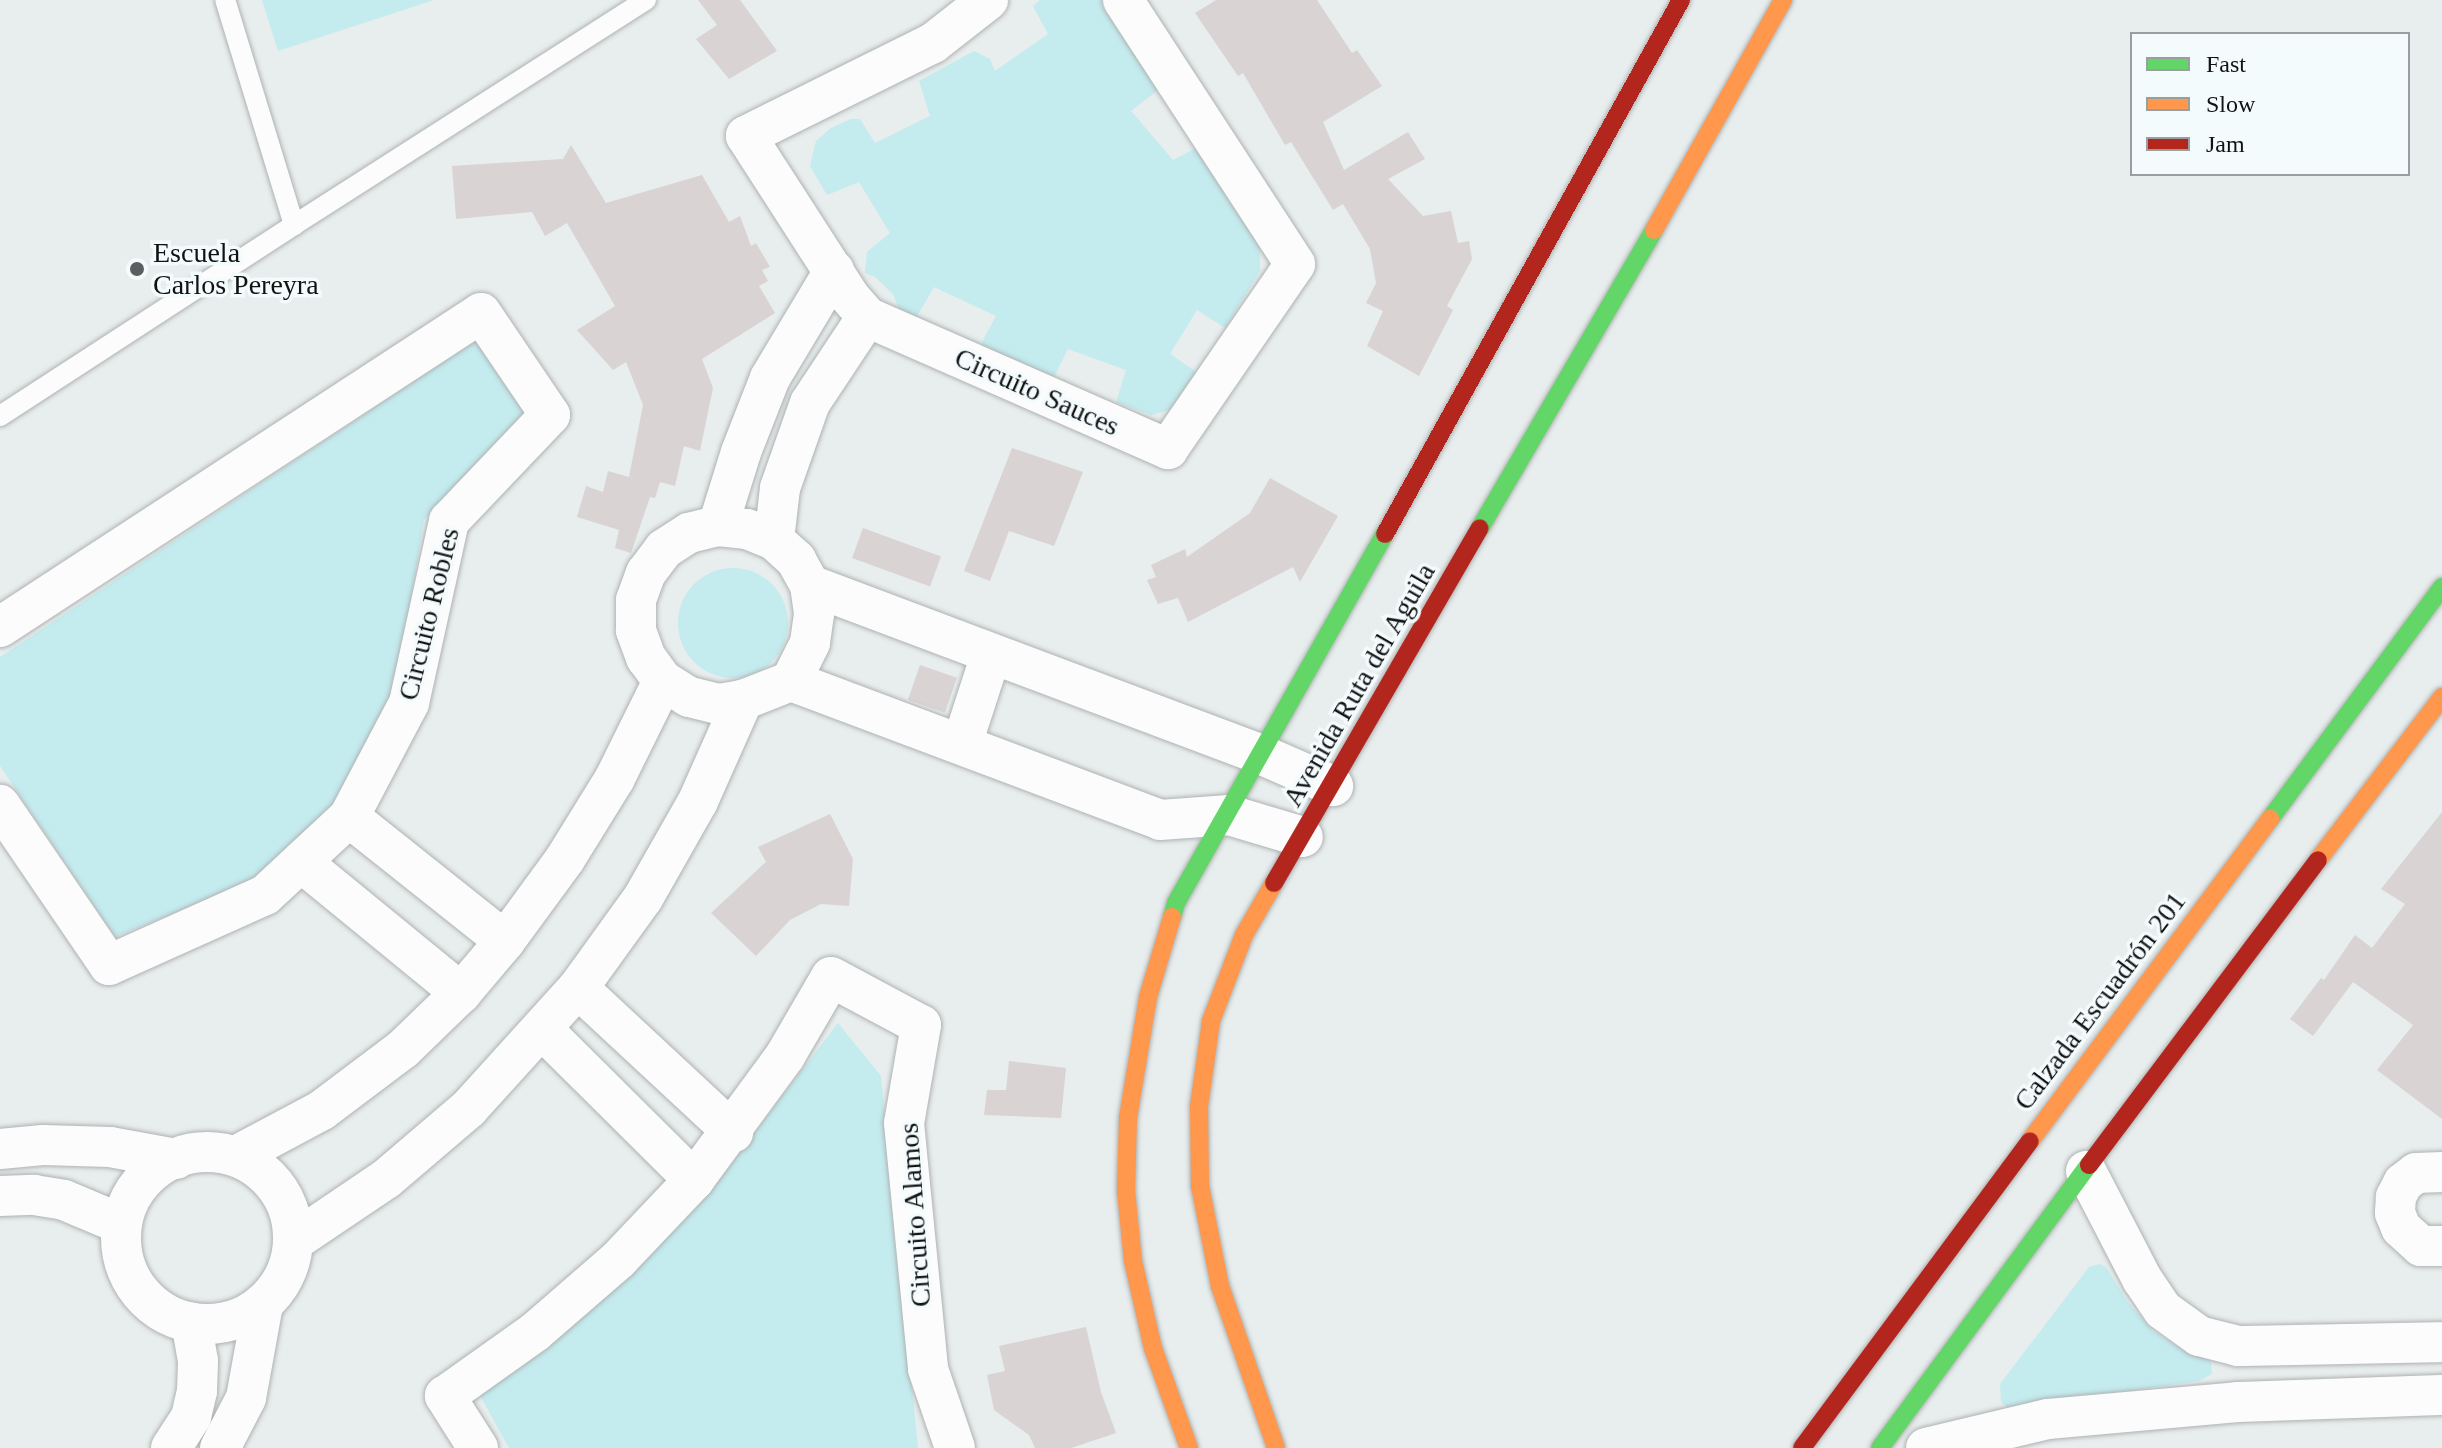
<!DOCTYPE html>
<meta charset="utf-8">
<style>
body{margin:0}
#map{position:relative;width:2442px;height:1448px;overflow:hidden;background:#e8eded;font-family:"Times New Roman",serif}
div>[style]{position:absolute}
.green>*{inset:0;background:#c4ebee}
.round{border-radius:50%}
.building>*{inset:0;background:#d9d3d4;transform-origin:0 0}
.roads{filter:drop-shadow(0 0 2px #aeb2b2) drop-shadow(0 0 2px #aeb2b2)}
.lane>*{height:20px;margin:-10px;padding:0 10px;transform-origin:10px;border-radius:10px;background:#fcfcfc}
.street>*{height:40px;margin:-20px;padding:0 20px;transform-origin:20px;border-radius:20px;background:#fcfcfc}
.street>.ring{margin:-20px;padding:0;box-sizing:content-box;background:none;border:40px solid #fcfcfc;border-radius:50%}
.fast>*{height:18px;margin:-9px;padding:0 9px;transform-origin:9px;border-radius:9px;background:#63d668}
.slow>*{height:18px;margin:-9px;padding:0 9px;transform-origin:9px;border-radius:9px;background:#ff974d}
.jam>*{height:18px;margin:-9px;padding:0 9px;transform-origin:9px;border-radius:9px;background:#b3261e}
.dots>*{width:22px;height:22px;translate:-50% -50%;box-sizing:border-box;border:4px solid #f4fbfc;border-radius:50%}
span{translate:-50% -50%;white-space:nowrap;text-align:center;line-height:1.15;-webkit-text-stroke:7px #f4fbfc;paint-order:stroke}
.poi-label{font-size:28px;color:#111313}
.left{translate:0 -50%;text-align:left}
.street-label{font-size:28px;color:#111313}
.legend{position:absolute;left:2130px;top:32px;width:280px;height:144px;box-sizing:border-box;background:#f4fbfc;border:2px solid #999e9f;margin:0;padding:10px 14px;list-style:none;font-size:24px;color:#111313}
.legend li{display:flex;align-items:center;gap:16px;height:40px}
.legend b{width:40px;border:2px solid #999e9f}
</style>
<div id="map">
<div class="green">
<div style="clip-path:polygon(262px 0,434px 0,278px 51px)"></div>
<div style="clip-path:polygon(1040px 0,1105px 0,1158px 90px,1131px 111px,1173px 160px,1196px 148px,1245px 219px,1260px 249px,1260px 271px,1225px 328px,1197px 310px,1170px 354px,1198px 373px,1177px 405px,1166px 411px,1151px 415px,1116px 402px,1126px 370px,1068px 349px,1053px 379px,984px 351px,982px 342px,996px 316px,934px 287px,915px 320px,899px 310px,893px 294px,875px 277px,865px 273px,867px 252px,890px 233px,859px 182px,827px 195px,810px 166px,816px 141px,831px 128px,851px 119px,860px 119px,875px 143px,930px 116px,919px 81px,974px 51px,990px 59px,995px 71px,1048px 34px,1033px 6px)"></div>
<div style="clip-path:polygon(479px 338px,529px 409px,424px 520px,395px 697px,337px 805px,258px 878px,115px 937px,0 766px,0 657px)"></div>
<div class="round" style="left:678px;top:568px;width:110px;height:110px"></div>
<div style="clip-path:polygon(838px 1023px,881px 1076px,918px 1448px,509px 1448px,478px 1392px,751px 1137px)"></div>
<div style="clip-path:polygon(2100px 1264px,2106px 1267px,2127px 1301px,2153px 1331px,2181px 1349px,2206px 1357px,2211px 1362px,2212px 1374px,2199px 1381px,2008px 1408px,2001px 1402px,2000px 1384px,2089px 1267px)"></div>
</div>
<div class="building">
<div style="clip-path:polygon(698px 0,740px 0,777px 51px,729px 79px,696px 39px,717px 25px)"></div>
<div style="clip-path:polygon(1216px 0,1317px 0,1352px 53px,1357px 50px,1382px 86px,1323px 122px,1344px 170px,1408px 132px,1425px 159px,1388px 179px,1423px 216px,1451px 211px,1458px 243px,1469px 241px,1472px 259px,1447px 306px,1453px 310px,1419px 376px,1367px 346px,1383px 311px,1366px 303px,1376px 283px,1370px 249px,1343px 204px,1333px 210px,1291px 142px,1285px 145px,1243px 73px,1238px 76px,1195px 13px)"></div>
<div style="clip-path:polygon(571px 145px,606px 203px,702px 175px,729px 222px,740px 216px,751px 246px,756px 243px,770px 267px,762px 270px,768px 281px,759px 286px,775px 313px,702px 359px,713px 388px,700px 451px,684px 446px,675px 486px,660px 482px,655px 498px,650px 497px,631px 553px,615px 548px,619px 530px,577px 517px,586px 486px,603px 492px,608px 471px,629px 477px,643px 405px,626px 362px,613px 370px,577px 330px,615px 306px,567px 223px,545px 236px,532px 212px,456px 219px,452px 166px,563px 159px)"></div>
<div style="clip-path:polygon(1012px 448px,1083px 472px,1054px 546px,1009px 531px,990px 581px,964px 571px)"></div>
<div style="clip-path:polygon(1270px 478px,1338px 516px,1300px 582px,1293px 567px,1188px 622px,1178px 598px,1158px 604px,1147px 580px,1156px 577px,1151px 565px,1185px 549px,1187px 557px,1250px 513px)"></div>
<div style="left:863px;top:528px;width:83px;height:32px;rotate:20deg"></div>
<div style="left:920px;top:665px;width:39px;height:37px;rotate:19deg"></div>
<div style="clip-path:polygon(2442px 812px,2442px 1119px,2377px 1070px,2413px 1025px,2353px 982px,2313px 1036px,2290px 1019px,2321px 978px,2324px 980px,2355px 935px,2372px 948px,2405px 904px,2381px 889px)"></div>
<div style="clip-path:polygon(830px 814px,853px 859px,849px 906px,821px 904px,790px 920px,756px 956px,711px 913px,766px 862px,758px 847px)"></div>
<div style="clip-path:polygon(1009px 1061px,1066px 1068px,1061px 1118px,984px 1115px,987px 1090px,1006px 1090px)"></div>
<div style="clip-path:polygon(1086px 1327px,1101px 1392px,1116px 1433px,1071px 1448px,1035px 1448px,1029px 1435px,994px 1410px,987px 1375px,1005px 1371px,999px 1346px)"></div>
</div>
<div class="roads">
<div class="lane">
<div style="left:294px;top:225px;width:418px;rotate:-32.6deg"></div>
<div style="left:0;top:416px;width:351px;rotate:-33deg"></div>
<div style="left:294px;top:225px;width:235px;rotate:-107deg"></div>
</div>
<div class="street">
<div style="left:988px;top:0;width:70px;rotate:142deg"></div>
<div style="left:933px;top:43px;width:209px;rotate:153.6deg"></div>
<div style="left:746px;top:136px;width:190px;rotate:57.2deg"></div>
<div style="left:849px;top:296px;width:28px;rotate:49deg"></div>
<div style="left:867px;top:317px;width:329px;rotate:23.7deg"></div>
<div style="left:1168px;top:449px;width:224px;rotate:-55.5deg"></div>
<div style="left:1295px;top:264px;width:315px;rotate:-123.1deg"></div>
<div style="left:718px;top:526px;width:29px;rotate:6deg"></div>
<div style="left:747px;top:529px;width:29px;rotate:22deg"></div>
<div style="left:774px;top:540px;width:30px;rotate:42deg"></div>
<div style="left:796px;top:560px;width:29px;rotate:61deg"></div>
<div style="left:810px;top:585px;width:29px;rotate:82deg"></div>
<div style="left:814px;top:614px;width:29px;rotate:98deg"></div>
<div style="left:810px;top:643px;width:42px;rotate:116.6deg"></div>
<div style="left:791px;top:681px;width:52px;rotate:158.4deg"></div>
<div style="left:743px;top:700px;width:25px;rotate:171deg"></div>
<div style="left:718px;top:704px;width:30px;rotate:-166deg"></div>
<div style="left:689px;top:697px;width:31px;rotate:-148deg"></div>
<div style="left:663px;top:681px;width:29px;rotate:-126deg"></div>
<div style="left:646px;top:658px;width:30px;rotate:-110deg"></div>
<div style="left:636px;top:630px;width:30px;rotate:-90deg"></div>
<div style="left:636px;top:600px;width:29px;rotate:-70deg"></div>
<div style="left:646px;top:573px;width:30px;rotate:-53deg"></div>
<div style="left:664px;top:549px;width:30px;rotate:-33deg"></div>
<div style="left:689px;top:533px;width:30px;rotate:-14deg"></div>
<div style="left:718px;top:526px;width:77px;rotate:-72.7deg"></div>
<div style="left:741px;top:452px;width:79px;rotate:-68.6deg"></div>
<div style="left:770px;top:378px;width:125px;rotate:-59.1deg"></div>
<div style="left:774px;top:540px;width:52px;rotate:-83.4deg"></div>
<div style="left:780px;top:488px;width:90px;rotate:-70.6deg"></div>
<div style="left:810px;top:403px;width:103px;rotate:-56.5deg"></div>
<div style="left:810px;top:585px;width:481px;rotate:20.6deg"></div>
<div style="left:1260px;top:754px;width:80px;rotate:23.7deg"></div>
<div style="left:0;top:627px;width:574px;rotate:-33.14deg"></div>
<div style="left:481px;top:313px;width:123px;rotate:55.9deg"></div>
<div style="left:550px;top:415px;width:146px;rotate:133.6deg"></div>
<div style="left:449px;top:521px;width:186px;rotate:102.4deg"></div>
<div style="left:409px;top:703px;width:129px;rotate:117.8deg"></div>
<div style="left:349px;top:817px;width:115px;rotate:137.1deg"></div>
<div style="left:265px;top:895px;width:171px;rotate:155.8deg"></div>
<div style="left:109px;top:965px;width:194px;rotate:-124.3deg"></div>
<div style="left:791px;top:681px;width:394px;rotate:20.6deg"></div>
<div style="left:1160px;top:820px;width:69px;rotate:-4.1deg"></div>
<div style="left:1229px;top:815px;width:77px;rotate:16.6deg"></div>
<div style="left:962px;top:744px;width:94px;rotate:-72deg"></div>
<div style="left:349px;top:817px;width:199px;rotate:38.5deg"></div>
<div style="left:301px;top:862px;width:207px;rotate:39.3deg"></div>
<div style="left:578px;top:988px;width:212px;rotate:42.9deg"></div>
<div style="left:543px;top:1030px;width:213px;rotate:44.8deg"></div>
<div style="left:0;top:1149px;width:43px;rotate:-5.3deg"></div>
<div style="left:43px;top:1145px;width:67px;rotate:1.7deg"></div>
<div style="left:110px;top:1147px;width:67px;rotate:10.3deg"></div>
<div class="ring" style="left:121px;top:1152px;width:132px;height:132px"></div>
<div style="left:236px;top:1156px;width:98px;rotate:-28.1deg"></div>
<div style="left:322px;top:1110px;width:101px;rotate:-37deg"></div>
<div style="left:403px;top:1049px;width:81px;rotate:-44deg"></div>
<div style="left:461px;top:993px;width:68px;rotate:-49.8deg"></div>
<div style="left:505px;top:941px;width:102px;rotate:-53.8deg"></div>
<div style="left:565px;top:859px;width:95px;rotate:-58.3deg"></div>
<div style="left:615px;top:778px;width:108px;rotate:-63.7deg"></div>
<div style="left:2086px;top:1171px;width:122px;rotate:62.6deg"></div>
<div style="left:2142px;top:1279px;width:37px;rotate:56deg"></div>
<div style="left:2163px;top:1310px;width:44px;rotate:35.8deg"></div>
<div style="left:2199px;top:1336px;width:40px;rotate:14.4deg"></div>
<div style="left:2238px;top:1346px;width:204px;rotate:-1.1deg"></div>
<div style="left:2442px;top:1172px;width:26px;rotate:178deg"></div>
<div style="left:2416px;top:1173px;width:16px;rotate:142deg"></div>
<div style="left:2403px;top:1183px;width:16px;rotate:117deg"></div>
<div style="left:2396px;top:1197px;width:16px;rotate:94deg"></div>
<div style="left:2395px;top:1213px;width:16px;rotate:68deg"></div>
<div style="left:2401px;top:1228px;width:27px;rotate:42deg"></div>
<div style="left:2421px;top:1246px;width:21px"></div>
<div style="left:0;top:1196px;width:34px;rotate:-2deg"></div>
<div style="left:34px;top:1195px;width:30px;rotate:9deg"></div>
<div style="left:64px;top:1200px;width:62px;rotate:22.8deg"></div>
<div style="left:294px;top:1241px;width:111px;rotate:-34deg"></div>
<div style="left:386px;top:1179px;width:109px;rotate:-40.5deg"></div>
<div style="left:469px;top:1108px;width:162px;rotate:-47.8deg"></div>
<div style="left:578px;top:988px;width:111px;rotate:-54.2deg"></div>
<div style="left:643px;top:898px;width:112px;rotate:-60.4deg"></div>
<div style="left:698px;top:801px;width:111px;rotate:-66deg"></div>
<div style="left:171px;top:1448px;width:37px;rotate:-57deg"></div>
<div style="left:191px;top:1417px;width:27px;rotate:-77deg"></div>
<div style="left:197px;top:1391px;width:30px;rotate:-88deg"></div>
<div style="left:198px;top:1361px;width:39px;rotate:-100deg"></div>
<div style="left:220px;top:1448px;width:56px;rotate:-62.5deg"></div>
<div style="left:246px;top:1398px;width:96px;rotate:-79.7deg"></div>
<div style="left:478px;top:1448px;width:62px;rotate:-122.4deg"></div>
<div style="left:445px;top:1396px;width:110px;rotate:-35.4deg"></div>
<div style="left:535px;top:1332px;width:110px;rotate:-40.9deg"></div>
<div style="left:618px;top:1260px;width:110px;rotate:-46.5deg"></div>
<div style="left:694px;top:1180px;width:154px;rotate:-53.7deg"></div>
<div style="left:785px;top:1056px;width:91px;rotate:-59.8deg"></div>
<div style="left:831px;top:977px;width:102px;rotate:28.1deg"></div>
<div style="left:921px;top:1025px;width:99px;rotate:99.8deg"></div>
<div style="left:904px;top:1123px;width:247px;rotate:84.4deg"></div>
<div style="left:928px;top:1369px;width:83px;rotate:71.1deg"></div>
<div style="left:1926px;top:1448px;width:125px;rotate:-13.4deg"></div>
<div style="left:2048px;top:1419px;width:190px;rotate:-5.1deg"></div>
<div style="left:2237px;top:1402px;width:205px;rotate:-2deg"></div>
</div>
<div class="fast">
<div style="left:1480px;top:528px;width:345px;rotate:-59.7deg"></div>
<div style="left:2270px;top:819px;width:289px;rotate:-53.4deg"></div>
<div style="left:1172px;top:917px;width:15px;rotate:-74deg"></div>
<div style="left:1176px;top:903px;width:424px;rotate:-60.5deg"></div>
<div style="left:1880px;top:1448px;width:352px;rotate:-53.6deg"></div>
</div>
<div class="slow">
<div style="left:1654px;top:230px;width:264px;rotate:-60.7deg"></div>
<div style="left:2318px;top:860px;width:205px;rotate:-52.7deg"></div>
<div style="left:1274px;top:883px;width:60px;rotate:120deg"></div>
<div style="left:1244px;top:935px;width:92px;rotate:111deg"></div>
<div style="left:1211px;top:1021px;width:86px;rotate:98deg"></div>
<div style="left:1199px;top:1106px;width:80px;rotate:89.3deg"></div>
<div style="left:1200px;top:1186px;width:102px;rotate:78.7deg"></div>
<div style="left:1220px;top:1286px;width:171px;rotate:70.9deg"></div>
<div style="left:1172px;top:917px;width:84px;rotate:106.7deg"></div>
<div style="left:1148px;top:997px;width:123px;rotate:99.4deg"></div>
<div style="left:1128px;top:1118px;width:73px;rotate:91.6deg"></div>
<div style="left:1126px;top:1191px;width:70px;rotate:84.3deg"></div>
<div style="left:1133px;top:1261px;width:89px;rotate:77.1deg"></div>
<div style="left:1153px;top:1348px;width:106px;rotate:70.2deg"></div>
<div style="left:2030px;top:1141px;width:402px;rotate:-53.3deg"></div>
</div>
<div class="jam">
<div style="left:1385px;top:534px;width:611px;rotate:-61deg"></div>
<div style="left:1274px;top:883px;width:410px;rotate:-59.9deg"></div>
<div style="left:2089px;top:1165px;width:381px;rotate:-53.1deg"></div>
<div style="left:1802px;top:1448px;width:382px;rotate:-53.4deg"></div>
</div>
</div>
<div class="dots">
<div style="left:137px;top:269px;background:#5c5f5f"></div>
</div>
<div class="poi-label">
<span class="left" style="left:153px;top:269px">Escuela<br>Carlos Pereyra</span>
</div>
<div class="street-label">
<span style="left:1037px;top:392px;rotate:24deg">Circuito Sauces</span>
<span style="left:429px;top:614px;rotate:-76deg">Circuito Robles</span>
<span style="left:1359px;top:685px;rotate:-60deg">Avenida Ruta del Aguila</span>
<span style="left:2100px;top:1001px;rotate:-53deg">Calzada Escuadrón 201</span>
<span style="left:915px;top:1215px;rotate:-94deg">Circuito Alamos</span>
</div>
<ul class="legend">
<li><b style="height:10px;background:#63d668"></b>Fast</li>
<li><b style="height:10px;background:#ff974d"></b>Slow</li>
<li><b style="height:10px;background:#b3261e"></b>Jam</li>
</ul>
</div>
